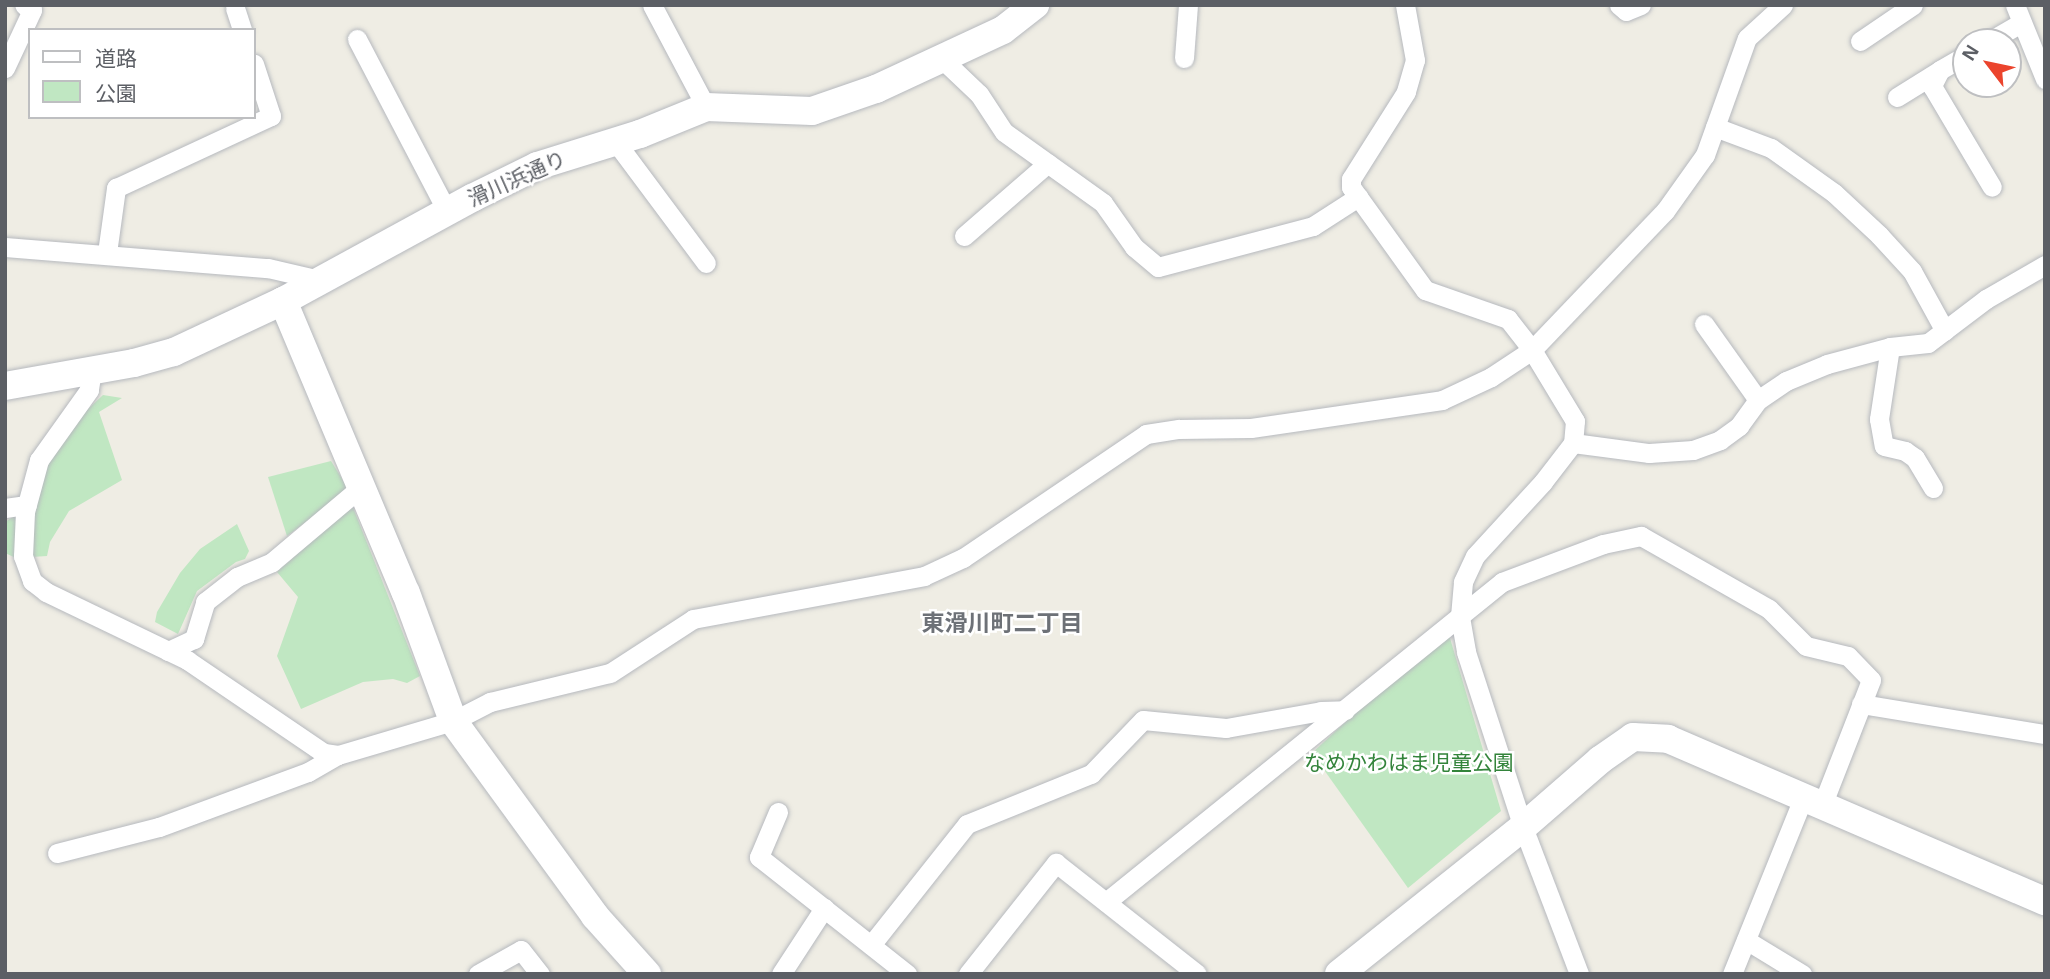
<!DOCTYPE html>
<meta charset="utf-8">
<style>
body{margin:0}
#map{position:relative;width:2050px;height:979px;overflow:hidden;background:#efede4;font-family:Arial,"Noto Sans JP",sans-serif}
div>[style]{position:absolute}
.green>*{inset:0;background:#c0e7c2}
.roads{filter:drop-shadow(0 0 2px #b6b9be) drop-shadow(0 0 2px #b6b9be)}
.street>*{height:19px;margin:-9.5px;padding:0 9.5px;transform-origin:9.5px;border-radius:9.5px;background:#fff}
.secondary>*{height:28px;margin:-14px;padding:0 14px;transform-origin:14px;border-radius:14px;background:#fff}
span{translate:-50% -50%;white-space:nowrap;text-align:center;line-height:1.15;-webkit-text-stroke:5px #fff;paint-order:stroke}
.street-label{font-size:21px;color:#5c5f65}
.park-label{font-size:21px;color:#33843b}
.neighbourhood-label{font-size:23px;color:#6d7177;font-weight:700}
.frame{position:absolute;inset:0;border:7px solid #5c5f65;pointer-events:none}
.legend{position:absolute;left:28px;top:28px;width:228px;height:91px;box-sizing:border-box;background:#fff;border:2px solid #bebfc1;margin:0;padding:9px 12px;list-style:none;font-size:21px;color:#5c5f65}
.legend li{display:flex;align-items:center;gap:14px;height:35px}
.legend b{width:35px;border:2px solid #bebfc1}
.north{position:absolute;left:1952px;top:28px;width:70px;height:70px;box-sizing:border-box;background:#fff;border:2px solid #bebfc1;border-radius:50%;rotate:302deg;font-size:19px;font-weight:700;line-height:28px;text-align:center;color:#5c5f65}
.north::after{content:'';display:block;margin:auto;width:24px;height:32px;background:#eb442d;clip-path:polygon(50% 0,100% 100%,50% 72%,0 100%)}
</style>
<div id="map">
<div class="green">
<div style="clip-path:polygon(103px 395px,122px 398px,99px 412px,122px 480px,69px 511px,50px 542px,47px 556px,16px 558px,5px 553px,5px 522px,38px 501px,48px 460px,69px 427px)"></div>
<div style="clip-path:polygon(331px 461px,349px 490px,287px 536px,268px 477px)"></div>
<div style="clip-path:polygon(352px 505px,420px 676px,407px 683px,393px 679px,363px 682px,301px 709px,277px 656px,298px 597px,277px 572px)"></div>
<div style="clip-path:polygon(237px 524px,249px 551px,245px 559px,236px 562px,197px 591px,178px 634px,155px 622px,157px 612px,180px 573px,200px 549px)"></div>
<div style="clip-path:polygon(1447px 628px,1501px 811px,1408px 888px,1312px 753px)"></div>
</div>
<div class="roads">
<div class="street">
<div style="left:652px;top:5px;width:115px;rotate:62.1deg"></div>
<div style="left:1405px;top:5px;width:56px;rotate:79.7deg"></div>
<div style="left:1415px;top:60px;width:33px;rotate:106deg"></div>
<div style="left:1406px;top:92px;width:103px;rotate:122.3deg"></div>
<div style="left:1351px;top:179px;width:8px;rotate:90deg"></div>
<div style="left:1351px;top:187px;width:127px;rotate:54.3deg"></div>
<div style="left:1425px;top:290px;width:88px;rotate:19.3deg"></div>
<div style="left:1508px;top:319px;width:39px;rotate:52deg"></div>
<div style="left:1532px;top:350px;width:83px;rotate:58.8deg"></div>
<div style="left:1575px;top:421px;width:22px;rotate:95deg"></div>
<div style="left:1573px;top:443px;width:49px;rotate:127.6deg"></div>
<div style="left:1543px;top:482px;width:100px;rotate:132.6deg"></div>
<div style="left:1475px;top:556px;width:29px;rotate:115deg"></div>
<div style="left:1463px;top:582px;width:35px;rotate:95deg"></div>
<div style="left:1460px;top:617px;width:36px;rotate:80deg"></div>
<div style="left:1466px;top:652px;width:184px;rotate:72deg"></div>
<div style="left:1523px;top:827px;width:157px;rotate:69.1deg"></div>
<div style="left:1619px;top:5px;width:9px;rotate:41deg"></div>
<div style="left:1626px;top:11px;width:16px;rotate:-22deg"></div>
<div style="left:2015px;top:5px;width:80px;rotate:67.9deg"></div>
<div style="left:235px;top:8px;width:23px;rotate:72deg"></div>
<div style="left:357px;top:39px;width:194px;rotate:62.4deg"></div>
<div style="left:1860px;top:41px;width:64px;rotate:-34.2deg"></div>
<div style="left:1988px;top:42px;width:39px;rotate:-30deg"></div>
<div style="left:1966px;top:55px;width:30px;rotate:150deg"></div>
<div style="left:1940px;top:70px;width:18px;rotate:117deg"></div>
<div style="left:1932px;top:86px;width:117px;rotate:59.3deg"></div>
<div style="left:941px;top:58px;width:52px;rotate:43.5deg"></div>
<div style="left:979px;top:94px;width:45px;rotate:56.7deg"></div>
<div style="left:1004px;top:132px;width:122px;rotate:35.6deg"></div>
<div style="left:1103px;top:203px;width:54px;rotate:54.8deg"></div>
<div style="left:1134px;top:247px;width:31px;rotate:40deg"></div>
<div style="left:1158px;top:267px;width:160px;rotate:-14.8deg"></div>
<div style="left:1313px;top:226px;width:54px;rotate:-32.8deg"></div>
<div style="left:1184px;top:58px;width:53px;rotate:-85.7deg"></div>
<div style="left:5px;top:68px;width:64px;rotate:-65deg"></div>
<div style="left:32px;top:10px;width:9px;rotate:-148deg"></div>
<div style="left:1897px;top:97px;width:49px;rotate:-31.8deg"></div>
<div style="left:1715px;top:127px;width:60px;rotate:20.6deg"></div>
<div style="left:1771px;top:148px;width:77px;rotate:35.5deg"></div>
<div style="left:1834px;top:193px;width:62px;rotate:43deg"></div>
<div style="left:1879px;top:235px;width:49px;rotate:47.5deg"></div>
<div style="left:1912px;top:271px;width:68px;rotate:61.2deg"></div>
<div style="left:615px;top:141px;width:152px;rotate:53.3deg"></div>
<div style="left:964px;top:236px;width:111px;rotate:-41deg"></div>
<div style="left:5px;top:247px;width:264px;rotate:4.6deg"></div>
<div style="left:268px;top:268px;width:53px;rotate:13deg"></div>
<div style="left:107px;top:253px;width:66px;rotate:-82.1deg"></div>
<div style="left:116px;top:188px;width:171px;rotate:-24.9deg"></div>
<div style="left:271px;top:116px;width:55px;rotate:-108.1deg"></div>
<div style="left:1704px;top:324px;width:93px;rotate:54.6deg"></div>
<div style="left:1890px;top:347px;width:73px;rotate:98.7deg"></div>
<div style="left:1879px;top:419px;width:27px;rotate:80deg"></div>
<div style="left:1884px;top:446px;width:22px;rotate:13deg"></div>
<div style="left:1905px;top:451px;width:12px;rotate:35deg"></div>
<div style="left:1915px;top:458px;width:35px;rotate:59deg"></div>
<div style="left:92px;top:370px;width:20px;rotate:99deg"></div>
<div style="left:89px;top:390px;width:86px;rotate:125.5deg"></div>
<div style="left:39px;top:460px;width:54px;rotate:105.1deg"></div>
<div style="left:25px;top:512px;width:44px;rotate:92.6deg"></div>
<div style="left:23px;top:556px;width:27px;rotate:70deg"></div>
<div style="left:32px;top:581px;width:18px;rotate:38deg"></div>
<div style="left:46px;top:592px;width:157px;rotate:25.7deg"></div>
<div style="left:187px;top:660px;width:166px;rotate:34.2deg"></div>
<div style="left:324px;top:753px;width:14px;rotate:8deg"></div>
<div style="left:338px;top:755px;width:120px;rotate:-16.5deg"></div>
<div style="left:453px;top:721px;width:42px;rotate:-27.2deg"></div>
<div style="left:490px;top:702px;width:123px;rotate:-13.6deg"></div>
<div style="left:610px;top:673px;width:99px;rotate:-33deg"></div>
<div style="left:693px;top:619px;width:235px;rotate:-10.5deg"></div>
<div style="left:924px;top:576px;width:43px;rotate:-24.8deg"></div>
<div style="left:963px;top:558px;width:221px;rotate:-34.1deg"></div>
<div style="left:1146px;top:434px;width:33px;rotate:-9deg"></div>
<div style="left:1179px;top:429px;width:72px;rotate:-0.8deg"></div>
<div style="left:1251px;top:428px;width:193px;rotate:-8.3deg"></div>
<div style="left:1442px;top:400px;width:54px;rotate:-25.1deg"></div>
<div style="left:1491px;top:377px;width:49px;rotate:-33.4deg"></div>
<div style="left:1532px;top:350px;width:192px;rotate:-46.3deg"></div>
<div style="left:1665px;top:211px;width:69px;rotate:-54.5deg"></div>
<div style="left:1705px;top:155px;width:124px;rotate:-70.3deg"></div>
<div style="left:1747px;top:38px;width:49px;rotate:-42.5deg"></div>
<div style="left:1573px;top:443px;width:77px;rotate:7.5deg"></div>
<div style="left:1649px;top:453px;width:44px;rotate:-3.9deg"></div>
<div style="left:1693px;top:450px;width:29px;rotate:-20deg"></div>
<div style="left:1720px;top:440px;width:24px;rotate:-36deg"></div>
<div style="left:1739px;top:426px;width:32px;rotate:-54deg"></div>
<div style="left:1758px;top:400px;width:34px;rotate:-34deg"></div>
<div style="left:1786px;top:381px;width:44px;rotate:-22.5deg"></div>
<div style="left:1827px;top:364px;width:65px;rotate:-15.1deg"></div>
<div style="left:1890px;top:347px;width:38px;rotate:-6deg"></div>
<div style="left:1928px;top:343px;width:73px;rotate:-37.2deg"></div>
<div style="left:1986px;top:299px;width:68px;rotate:-30deg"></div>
<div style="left:5px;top:508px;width:22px;rotate:-8deg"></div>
<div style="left:168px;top:651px;width:29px;rotate:-25deg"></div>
<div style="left:194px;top:639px;width:39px;rotate:-73deg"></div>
<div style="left:205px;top:602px;width:41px;rotate:-38deg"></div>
<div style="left:237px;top:577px;width:38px;rotate:-23deg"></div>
<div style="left:272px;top:562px;width:116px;rotate:-40.1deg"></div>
<div style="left:1861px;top:704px;width:186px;rotate:9.3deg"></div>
<div style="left:778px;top:812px;width:49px;rotate:112.9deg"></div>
<div style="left:759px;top:857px;width:189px;rotate:38.3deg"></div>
<div style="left:57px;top:853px;width:105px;rotate:-14.3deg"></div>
<div style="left:159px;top:827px;width:159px;rotate:-20.3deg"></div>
<div style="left:308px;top:772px;width:34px;rotate:-30deg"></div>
<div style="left:1106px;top:902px;width:509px;rotate:-38.94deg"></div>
<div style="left:1502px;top:582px;width:108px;rotate:-20.6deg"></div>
<div style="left:1603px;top:544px;width:39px;rotate:-12deg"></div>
<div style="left:1641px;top:536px;width:147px;rotate:29.7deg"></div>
<div style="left:1769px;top:609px;width:52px;rotate:45deg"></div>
<div style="left:1806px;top:646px;width:43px;rotate:13.4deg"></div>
<div style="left:1848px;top:656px;width:33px;rotate:46deg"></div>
<div style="left:1871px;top:680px;width:135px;rotate:111.3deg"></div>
<div style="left:1746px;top:940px;width:66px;rotate:31.3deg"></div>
<div style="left:871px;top:945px;width:154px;rotate:-51.6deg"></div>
<div style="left:967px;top:824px;width:134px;rotate:-22deg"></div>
<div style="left:1091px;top:774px;width:75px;rotate:-46.1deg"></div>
<div style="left:1143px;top:720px;width:83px;rotate:5.5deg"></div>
<div style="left:1226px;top:728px;width:97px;rotate:-10.1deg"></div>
<div style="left:1321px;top:711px;width:24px;rotate:-2deg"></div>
<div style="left:478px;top:974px;width:49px;rotate:-29.2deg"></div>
<div style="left:521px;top:950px;width:31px;rotate:52deg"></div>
<div style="left:781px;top:974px;width:79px;rotate:-56.9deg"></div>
<div style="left:968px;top:974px;width:142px;rotate:-51.6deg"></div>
<div style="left:1056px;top:863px;width:179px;rotate:38.2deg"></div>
<div style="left:1732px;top:974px;width:190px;rotate:-68deg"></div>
</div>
<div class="secondary">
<div style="left:283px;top:301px;width:317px;rotate:67.2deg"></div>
<div style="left:406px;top:593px;width:136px;rotate:69.8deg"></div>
<div style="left:453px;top:721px;width:241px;rotate:53.9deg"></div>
<div style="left:595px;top:916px;width:78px;rotate:48.1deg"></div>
<div style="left:5px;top:386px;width:131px;rotate:-10.1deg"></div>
<div style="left:134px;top:363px;width:41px;rotate:-15.4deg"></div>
<div style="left:174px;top:352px;width:120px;rotate:-25.1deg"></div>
<div style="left:283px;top:301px;width:215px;rotate:-28.6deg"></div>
<div style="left:472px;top:198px;width:72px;rotate:-26.2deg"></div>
<div style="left:537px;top:166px;width:108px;rotate:-17.3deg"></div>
<div style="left:640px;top:134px;width:71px;rotate:-22.2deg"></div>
<div style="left:706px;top:107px;width:106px;rotate:2.2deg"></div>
<div style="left:812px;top:111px;width:68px;rotate:-19deg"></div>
<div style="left:876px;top:89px;width:140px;rotate:-24.9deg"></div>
<div style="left:1003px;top:30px;width:41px;rotate:-38deg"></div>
<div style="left:1339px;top:974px;width:236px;rotate:-38.6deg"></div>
<div style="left:1523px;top:827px;width:102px;rotate:-41deg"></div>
<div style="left:1600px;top:760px;width:40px;rotate:-34.9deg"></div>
<div style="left:1633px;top:737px;width:35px;rotate:3deg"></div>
<div style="left:1668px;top:739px;width:410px;rotate:23.3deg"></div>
</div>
</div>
<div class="street-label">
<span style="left:517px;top:179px;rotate:-24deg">滑川浜通り</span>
</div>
<div class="park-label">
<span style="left:1409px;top:763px">なめかわはま児童公園</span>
</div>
<div class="neighbourhood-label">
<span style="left:1002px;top:623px">東滑川町二丁目</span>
</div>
<div class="frame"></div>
<ul class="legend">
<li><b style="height:9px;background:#fff"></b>道路</li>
<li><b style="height:19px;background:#c0e7c2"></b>公園</li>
</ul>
<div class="north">N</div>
</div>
